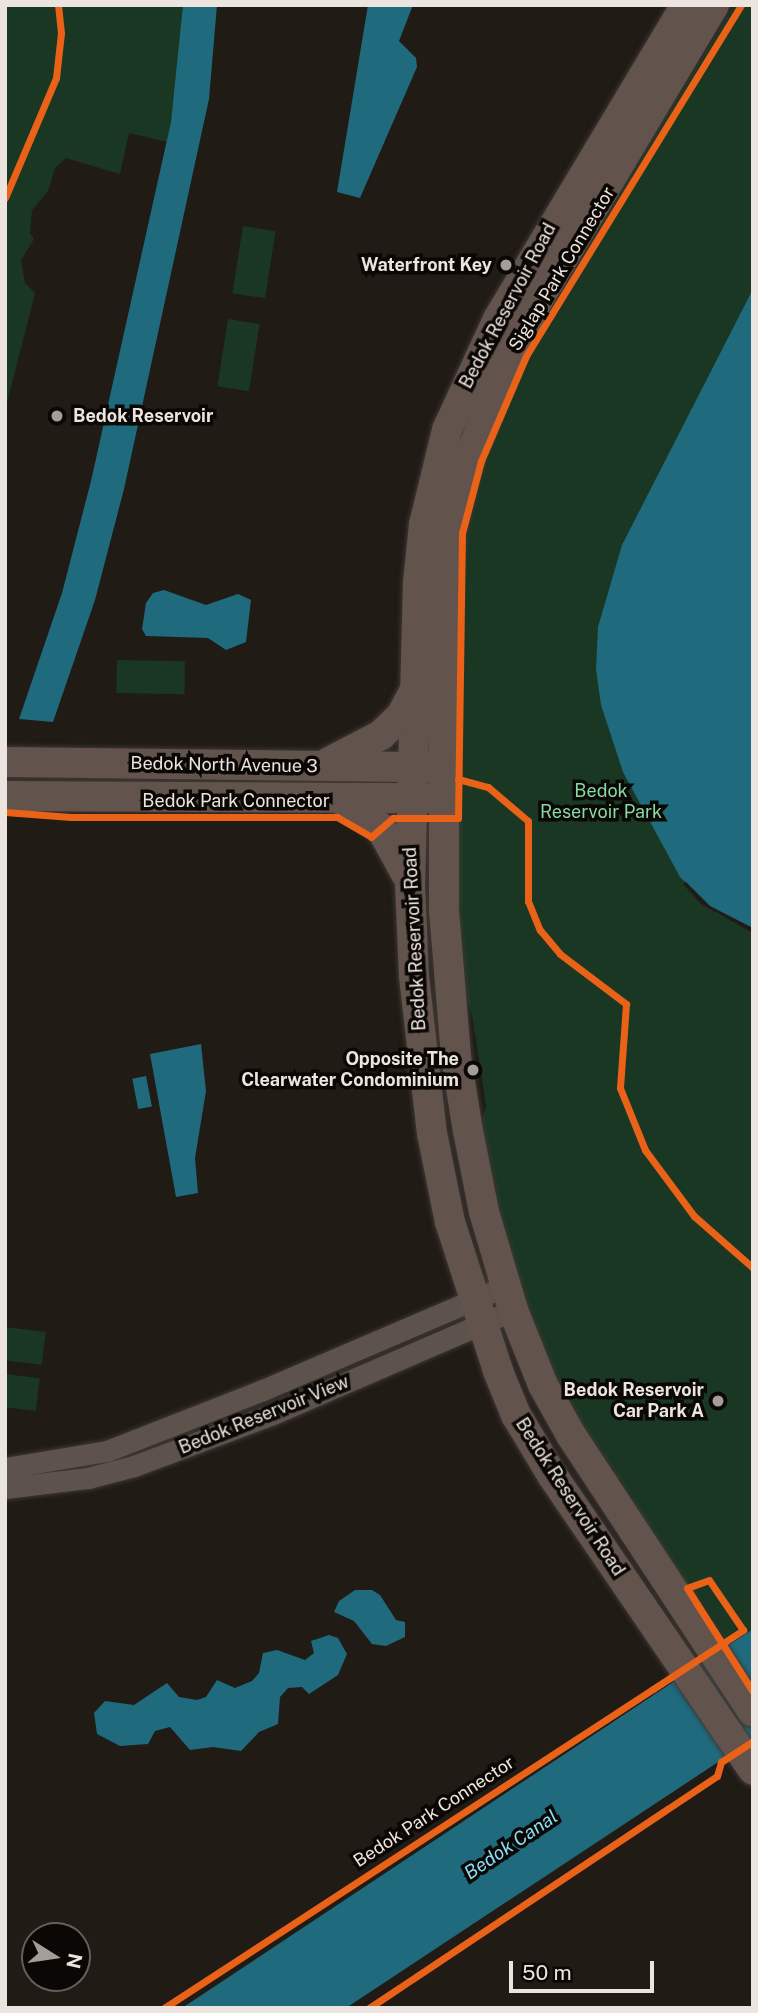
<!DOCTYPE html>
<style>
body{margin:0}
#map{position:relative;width:758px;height:2013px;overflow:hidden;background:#211b16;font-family:"Public Sans",sans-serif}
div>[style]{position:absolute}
.green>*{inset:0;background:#1a3724;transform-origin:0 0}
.water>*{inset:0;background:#1f6a7d;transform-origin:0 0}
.pier>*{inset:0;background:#211b16}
.roads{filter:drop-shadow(0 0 2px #3d3733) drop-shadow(0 0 2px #3d3733)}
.street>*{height:21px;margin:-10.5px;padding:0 10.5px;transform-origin:10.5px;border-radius:10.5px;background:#5e524c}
.secondary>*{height:30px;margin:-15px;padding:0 15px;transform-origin:15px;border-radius:15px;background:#62534d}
.cycleway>*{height:7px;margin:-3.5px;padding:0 3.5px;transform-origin:3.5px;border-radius:3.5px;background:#ea6118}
.dots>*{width:19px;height:19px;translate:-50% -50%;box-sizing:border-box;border:4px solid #0b0704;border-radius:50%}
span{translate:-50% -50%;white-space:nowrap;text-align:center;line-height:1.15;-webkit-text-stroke:7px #0b0704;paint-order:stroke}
.poi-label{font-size:18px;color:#ece4de;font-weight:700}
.right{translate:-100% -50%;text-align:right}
.left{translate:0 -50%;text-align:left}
.street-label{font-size:18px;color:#ece4de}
.park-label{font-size:18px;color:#85daa4}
.water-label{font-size:19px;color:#88def8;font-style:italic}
.frame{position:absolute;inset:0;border:7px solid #ece4de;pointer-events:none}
.north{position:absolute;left:21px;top:1922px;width:70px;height:70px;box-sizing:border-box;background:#0b0704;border:2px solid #655f5b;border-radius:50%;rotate:102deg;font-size:19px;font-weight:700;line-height:28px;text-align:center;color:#ece4de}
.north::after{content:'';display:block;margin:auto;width:24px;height:32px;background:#a59e98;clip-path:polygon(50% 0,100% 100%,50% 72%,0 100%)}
.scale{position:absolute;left:509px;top:1961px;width:145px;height:32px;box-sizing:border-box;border:4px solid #ece4de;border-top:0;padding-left:9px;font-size:21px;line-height:24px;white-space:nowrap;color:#ece4de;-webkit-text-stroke:5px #0b0704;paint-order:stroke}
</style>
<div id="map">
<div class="green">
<div style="clip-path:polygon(5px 5px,183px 5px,176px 95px,167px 142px,129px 133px,120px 174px,66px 158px,55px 168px,48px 191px,32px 210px,30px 233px,34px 239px,21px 260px,25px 283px,35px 293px,5px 411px)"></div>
<div style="clip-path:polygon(734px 5px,753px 5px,753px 1629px,727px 1642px,700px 1600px,690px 1607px,549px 1379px,476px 1143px,486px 1106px,472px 1015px,454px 964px,456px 532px,521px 354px)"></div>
<div style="left:243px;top:226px;width:33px;height:68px;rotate:9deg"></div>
<div style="left:228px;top:319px;width:32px;height:68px;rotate:9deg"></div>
<div style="left:117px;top:660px;width:68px;height:33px;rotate:1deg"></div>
<div style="left:5px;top:1327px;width:41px;height:33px;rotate:7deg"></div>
<div style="left:5px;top:1374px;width:35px;height:33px;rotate:7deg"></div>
</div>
<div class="water">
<div style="clip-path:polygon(183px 5px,217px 5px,209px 99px,124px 489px,95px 600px,53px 722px,19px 719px,62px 593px,91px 481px,171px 122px)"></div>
<div style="clip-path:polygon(368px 5px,413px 5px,399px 41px,416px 58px,417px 67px,360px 198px,337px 192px)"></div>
<div style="clip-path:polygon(753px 289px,753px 931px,717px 913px,680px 877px,623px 772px,601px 705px,596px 669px,598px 627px,622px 545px)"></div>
<div style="clip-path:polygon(164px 590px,206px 605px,238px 594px,251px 600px,246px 642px,226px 650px,208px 638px,146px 636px,142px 629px,146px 603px,153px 593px)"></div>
<div style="clip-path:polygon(201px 1044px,206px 1091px,195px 1158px,198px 1193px,176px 1197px,150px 1054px)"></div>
<div style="left:146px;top:1076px;width:31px;height:14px;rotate:79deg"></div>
<div style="clip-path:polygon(355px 1590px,372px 1590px,380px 1595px,396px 1620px,405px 1622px,405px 1637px,386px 1646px,372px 1644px,354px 1621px,334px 1612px,339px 1601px)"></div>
<div style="clip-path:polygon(753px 1629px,753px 1739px,346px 2008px,182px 2008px)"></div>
<div style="clip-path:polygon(329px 1635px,338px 1638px,347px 1654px,338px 1675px,309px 1694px,302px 1687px,288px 1688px,280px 1697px,278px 1724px,259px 1732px,241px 1751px,213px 1747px,190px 1750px,170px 1727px,155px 1731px,148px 1744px,120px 1746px,97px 1734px,94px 1713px,105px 1701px,134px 1705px,167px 1683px,179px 1697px,197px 1700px,206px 1697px,217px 1680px,235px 1688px,252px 1681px,259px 1673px,263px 1653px,277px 1650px,305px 1660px,314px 1653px,311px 1641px)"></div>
</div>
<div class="pier">
<div style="clip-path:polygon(686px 882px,710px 906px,753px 928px,753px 933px,701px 904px,683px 884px)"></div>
</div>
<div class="roads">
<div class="street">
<div style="left:5px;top:1468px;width:103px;rotate:-9.5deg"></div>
<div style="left:107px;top:1451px;width:168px;rotate:-21.4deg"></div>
<div style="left:263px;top:1390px;width:264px;rotate:-23.2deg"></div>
<div style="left:5px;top:1488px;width:84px;rotate:-6.9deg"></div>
<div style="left:88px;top:1478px;width:48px;rotate:-14.6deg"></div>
<div style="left:134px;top:1466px;width:148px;rotate:-20.5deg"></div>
<div style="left:273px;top:1414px;width:262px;rotate:-23.4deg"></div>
</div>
<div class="secondary">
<div style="left:686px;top:5px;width:366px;rotate:120.9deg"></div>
<div style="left:498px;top:319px;width:122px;rotate:114.7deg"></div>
<div style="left:447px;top:430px;width:97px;rotate:103.7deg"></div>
<div style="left:424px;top:524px;width:59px;rotate:95.8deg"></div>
<div style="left:418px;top:583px;width:301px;rotate:91.5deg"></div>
<div style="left:410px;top:884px;width:92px;rotate:87.5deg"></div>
<div style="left:414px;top:976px;width:158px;rotate:83.5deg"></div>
<div style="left:432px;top:1133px;width:91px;rotate:78.6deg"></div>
<div style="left:450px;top:1222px;width:157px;rotate:72.1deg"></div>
<div style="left:498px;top:1371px;width:48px;rotate:67.8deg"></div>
<div style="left:516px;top:1415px;width:70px;rotate:59deg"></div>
<div style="left:552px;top:1475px;width:357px;rotate:55.7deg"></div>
<div style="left:714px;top:5px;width:338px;rotate:120.8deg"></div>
<div style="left:541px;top:295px;width:68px;rotate:118.1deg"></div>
<div style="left:509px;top:355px;width:110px;rotate:111.2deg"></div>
<div style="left:469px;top:458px;width:75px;rotate:103.9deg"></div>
<div style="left:451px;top:531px;width:68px;rotate:95.9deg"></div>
<div style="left:444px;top:599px;width:311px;rotate:90deg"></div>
<div style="left:444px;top:910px;width:147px;rotate:85.3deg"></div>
<div style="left:456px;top:1057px;width:75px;rotate:80.8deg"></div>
<div style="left:468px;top:1131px;width:83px;rotate:78.8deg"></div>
<div style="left:484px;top:1212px;width:102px;rotate:73.5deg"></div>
<div style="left:513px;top:1310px;width:81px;rotate:68.2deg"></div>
<div style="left:543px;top:1385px;width:57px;rotate:60.8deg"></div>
<div style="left:571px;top:1435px;width:331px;rotate:56.7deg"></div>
<div style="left:5px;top:762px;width:424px;rotate:0.7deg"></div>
<div style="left:329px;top:762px;width:59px;rotate:-27.4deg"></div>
<div style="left:381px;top:735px;width:28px;rotate:-44deg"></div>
<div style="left:401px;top:716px;width:26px;rotate:-62deg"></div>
<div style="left:5px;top:796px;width:423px;rotate:0.3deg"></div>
<div style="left:339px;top:798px;width:52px;rotate:35.5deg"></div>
<div style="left:381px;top:828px;width:52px;rotate:61.5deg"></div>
</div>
</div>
<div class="cycleway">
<div style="left:5px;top:198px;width:130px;rotate:-67deg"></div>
<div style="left:56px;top:78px;width:45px;rotate:-83.7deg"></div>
<div style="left:61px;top:33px;width:28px;rotate:-96deg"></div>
<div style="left:458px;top:779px;width:31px;rotate:15deg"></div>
<div style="left:488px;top:787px;width:52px;rotate:40.4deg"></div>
<div style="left:528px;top:821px;width:80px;rotate:90deg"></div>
<div style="left:528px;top:901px;width:31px;rotate:68deg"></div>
<div style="left:540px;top:930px;width:31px;rotate:50deg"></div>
<div style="left:560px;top:954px;width:83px;rotate:37.1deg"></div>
<div style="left:626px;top:1004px;width:84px;rotate:94.1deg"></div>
<div style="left:620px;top:1088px;width:67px;rotate:68deg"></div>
<div style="left:645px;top:1150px;width:82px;rotate:53.4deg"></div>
<div style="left:694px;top:1216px;width:79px;rotate:41.4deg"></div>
<div style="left:5px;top:812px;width:66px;rotate:4.3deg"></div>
<div style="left:71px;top:817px;width:266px"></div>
<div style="left:337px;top:817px;width:39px;rotate:30deg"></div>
<div style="left:371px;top:837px;width:29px;rotate:-41deg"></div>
<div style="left:393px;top:818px;width:65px"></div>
<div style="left:458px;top:818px;width:285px;rotate:-89.2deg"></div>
<div style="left:462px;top:533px;width:74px;rotate:-75.2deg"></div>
<div style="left:481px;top:461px;width:114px;rotate:-66.8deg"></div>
<div style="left:526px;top:356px;width:412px;rotate:-58.5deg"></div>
<div style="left:164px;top:2008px;width:584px;rotate:-33.12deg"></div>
<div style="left:653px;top:1689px;width:108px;rotate:-33.2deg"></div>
<div style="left:743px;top:1630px;width:60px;rotate:-124.2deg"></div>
<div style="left:709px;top:1580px;width:23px;rotate:160deg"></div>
<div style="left:687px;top:1588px;width:19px;rotate:58deg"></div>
<div style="left:697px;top:1604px;width:104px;rotate:57.5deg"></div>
<div style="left:369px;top:2008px;width:418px;rotate:-33.7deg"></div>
<div style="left:717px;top:1776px;width:15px;rotate:-74deg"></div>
<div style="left:721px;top:1762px;width:38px;rotate:-33deg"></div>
</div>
<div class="dots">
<div style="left:506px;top:265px;background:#a59e98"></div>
<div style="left:57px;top:416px;background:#a59e98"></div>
<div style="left:473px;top:1070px;background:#a59e98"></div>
<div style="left:718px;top:1401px;background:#a59e98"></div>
</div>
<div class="poi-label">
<span class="right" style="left:492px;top:265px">Waterfront Key</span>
<span class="left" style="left:73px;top:416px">Bedok Reservoir</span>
<span class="right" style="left:459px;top:1070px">Opposite The<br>Clearwater Condominium</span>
<span class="right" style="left:704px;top:1401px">Bedok Reservoir<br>Car Park A</span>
</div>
<div class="street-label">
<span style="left:562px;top:269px;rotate:-59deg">Siglap Park Connector</span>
<span style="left:508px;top:306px;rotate:-62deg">Bedok Reservoir Road</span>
<span style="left:224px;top:765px;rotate:1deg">Bedok North Avenue 3</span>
<span style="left:236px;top:801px">Bedok Park Connector</span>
<span style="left:415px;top:939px;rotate:-93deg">Bedok Reservoir Road</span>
<span style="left:264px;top:1415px;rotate:-22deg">Bedok Reservoir View</span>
<span style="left:570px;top:1497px;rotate:57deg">Bedok Reservoir Road</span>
<span style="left:434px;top:1812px;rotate:-33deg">Bedok Park Connector</span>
</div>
<div class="park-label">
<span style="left:601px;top:802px">Bedok<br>Reservoir Park</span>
</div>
<div class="water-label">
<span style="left:511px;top:1845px;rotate:-34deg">Bedok Canal</span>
</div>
<div class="frame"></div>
<div class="north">N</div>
<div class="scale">50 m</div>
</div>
